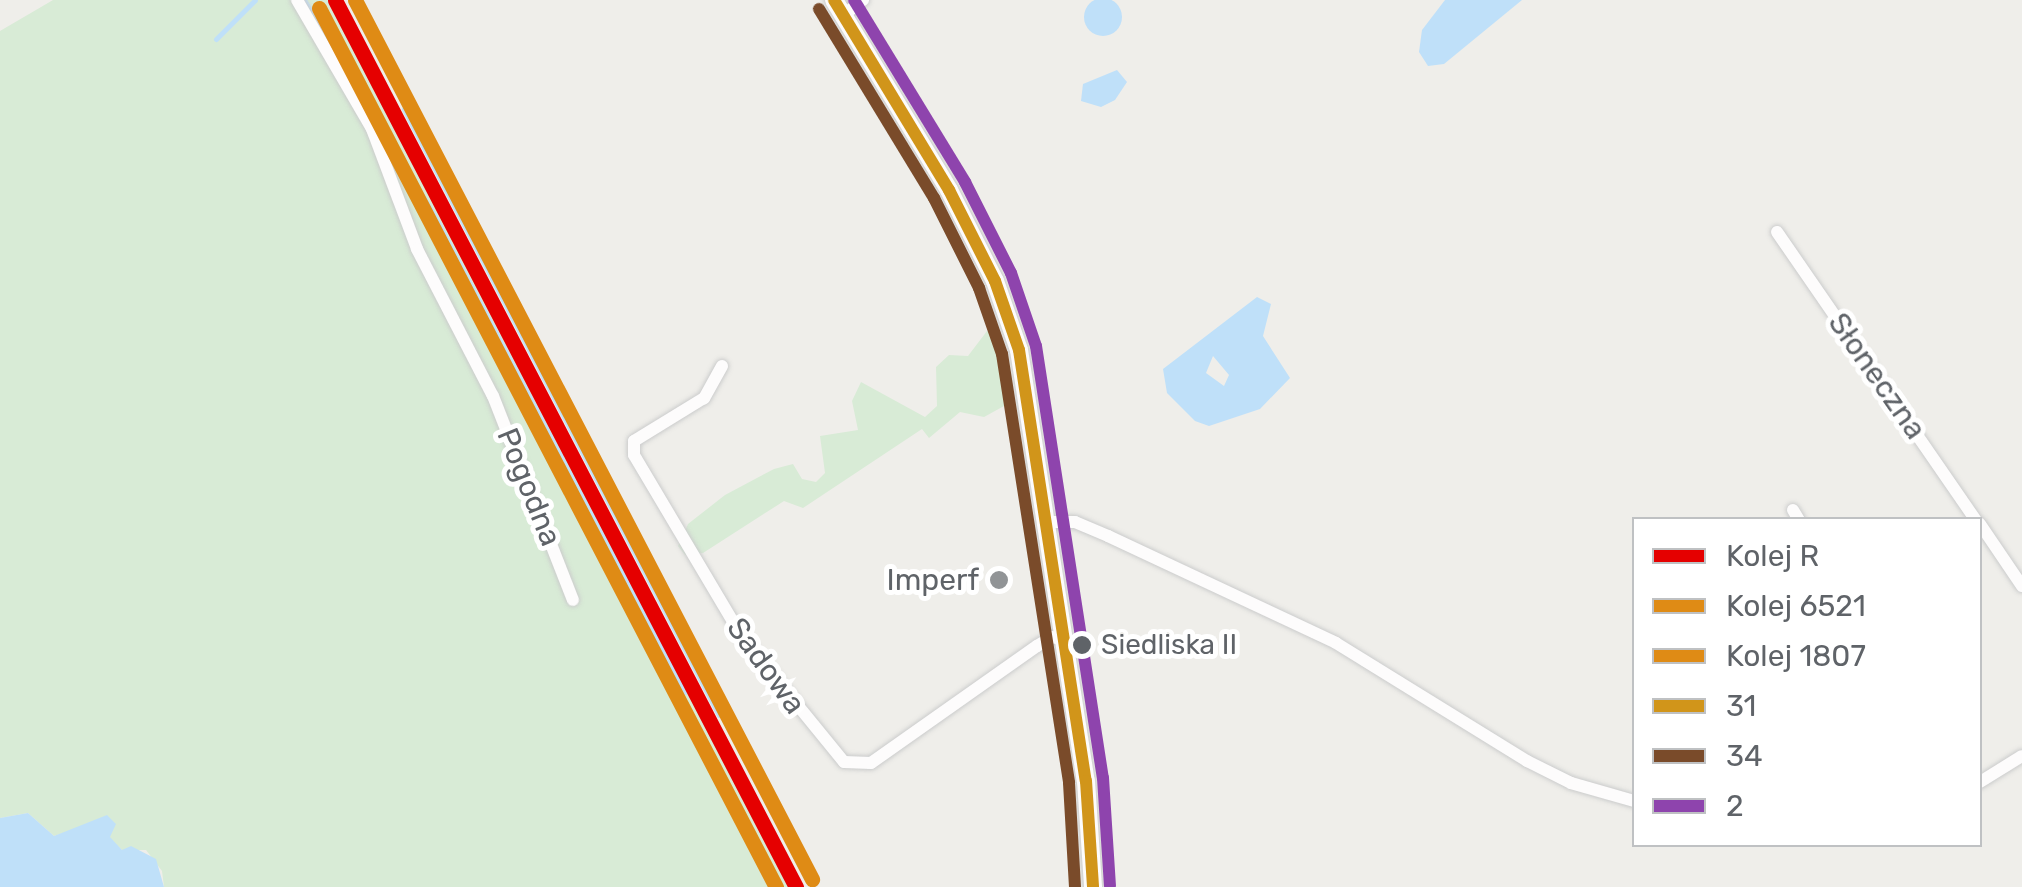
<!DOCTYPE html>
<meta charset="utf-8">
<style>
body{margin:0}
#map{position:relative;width:2022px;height:887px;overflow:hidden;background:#efeeea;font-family:Rubik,sans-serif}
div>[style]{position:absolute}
.green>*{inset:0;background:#d8ebd6}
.water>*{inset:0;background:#bfe0f9}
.round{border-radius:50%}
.stream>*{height:5px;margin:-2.5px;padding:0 2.5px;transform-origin:2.5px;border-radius:2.5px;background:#bfe0f9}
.roads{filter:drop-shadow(0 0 2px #cbcccc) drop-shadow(0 0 2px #cbcccc)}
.street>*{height:12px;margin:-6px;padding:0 6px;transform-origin:6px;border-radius:6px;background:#fdfcfc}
.secondary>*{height:18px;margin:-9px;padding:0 9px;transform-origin:9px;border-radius:9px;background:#fdfcfc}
.bus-1>*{height:12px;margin:-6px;padding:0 6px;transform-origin:6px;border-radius:6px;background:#d1951a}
.bus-2>*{height:12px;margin:-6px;padding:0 6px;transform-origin:6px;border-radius:6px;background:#7a4b2a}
.bus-3>*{height:12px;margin:-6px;padding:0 6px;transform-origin:6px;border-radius:6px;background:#8e44ad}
.rail-1>*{height:15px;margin:-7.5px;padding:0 7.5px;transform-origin:7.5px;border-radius:7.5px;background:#e50000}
.rail-2>*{height:15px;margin:-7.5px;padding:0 7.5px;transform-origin:7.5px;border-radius:7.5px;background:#df8b15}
.rail-3>*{height:15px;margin:-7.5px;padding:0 7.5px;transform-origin:7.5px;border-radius:7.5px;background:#df8b15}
.dots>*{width:28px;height:28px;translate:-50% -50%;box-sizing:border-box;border:5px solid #fff;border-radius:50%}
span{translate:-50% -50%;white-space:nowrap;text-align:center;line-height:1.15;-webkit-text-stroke:10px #fff;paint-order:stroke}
.bus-label{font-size:28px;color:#5f6368}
.left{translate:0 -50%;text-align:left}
.street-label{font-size:30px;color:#5f6368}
.poi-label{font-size:30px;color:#5f6368}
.right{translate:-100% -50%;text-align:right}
.legend{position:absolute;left:1632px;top:517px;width:350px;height:330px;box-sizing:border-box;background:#fff;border:2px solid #bfc1c3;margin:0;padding:12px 18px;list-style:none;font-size:30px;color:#5f6368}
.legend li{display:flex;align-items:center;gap:20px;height:50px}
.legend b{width:50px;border:2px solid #bfc1c3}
</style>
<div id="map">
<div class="green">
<div style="clip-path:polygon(53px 0,332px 0,794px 887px,164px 887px,162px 871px,146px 850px,122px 850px,93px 823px,54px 836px,28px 813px,0 818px,0 31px)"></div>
<div style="clip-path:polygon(987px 331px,997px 332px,1001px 344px,1004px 406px,984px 417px,960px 412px,929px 438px,922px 429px,803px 508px,784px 501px,703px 553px,685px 555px,678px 546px,688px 524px,725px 495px,774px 469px,793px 464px,802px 479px,816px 482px,825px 473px,820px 436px,858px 430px,852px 401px,861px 382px,925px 417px,937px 406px,936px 367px,949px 355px,968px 356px)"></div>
</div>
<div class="water">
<div class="round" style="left:1084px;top:-2px;width:38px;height:38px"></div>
<div style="clip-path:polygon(1445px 0,1522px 0,1444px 64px,1428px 66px,1419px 52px,1422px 30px)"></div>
<div style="clip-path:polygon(1117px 70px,1127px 82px,1115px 100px,1101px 107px,1081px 101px,1083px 84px)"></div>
<div style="clip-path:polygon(evenodd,1257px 297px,1271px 304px,1263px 336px,1290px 378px,1260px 409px,1209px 426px,1195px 421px,1167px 393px,1163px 369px,1257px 297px,1213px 356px,1229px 375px,1224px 386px,1206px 373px,1213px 356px)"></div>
<div style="clip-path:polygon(28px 813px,54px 836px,107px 815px,116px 824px,110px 837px,122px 850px,131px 846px,156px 859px,164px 887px,0 887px,0 818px)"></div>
</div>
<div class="stream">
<div style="left:304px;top:0;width:251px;rotate:58.8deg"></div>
<div style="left:434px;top:215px;width:539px;rotate:62.34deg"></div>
<div style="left:216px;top:39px;width:55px;rotate:-45deg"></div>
<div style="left:404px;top:109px;width:683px;rotate:62.53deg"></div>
</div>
<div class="roads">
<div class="street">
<div style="left:297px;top:0;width:149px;rotate:59.8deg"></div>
<div style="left:372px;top:129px;width:128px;rotate:69.4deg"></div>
<div style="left:417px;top:249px;width:165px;rotate:62.7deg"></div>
<div style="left:493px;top:396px;width:219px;rotate:68.6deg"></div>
<div style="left:845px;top:14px;width:23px;rotate:-38deg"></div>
<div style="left:1777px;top:232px;width:350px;rotate:55.4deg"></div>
<div style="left:722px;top:366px;width:37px;rotate:119deg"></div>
<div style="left:704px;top:398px;width:82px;rotate:148.4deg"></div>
<div style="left:634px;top:441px;width:14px;rotate:90deg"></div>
<div style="left:634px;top:455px;width:212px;rotate:59.3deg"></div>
<div style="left:742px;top:637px;width:161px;rotate:50.8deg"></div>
<div style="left:844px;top:762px;width:27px;rotate:2deg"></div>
<div style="left:871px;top:763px;width:203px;rotate:-35.2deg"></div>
<div style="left:1037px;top:646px;width:17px;rotate:-31deg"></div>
<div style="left:1052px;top:637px;width:12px;rotate:14deg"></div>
<div style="left:1793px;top:510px;width:12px;rotate:59deg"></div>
<div style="left:1045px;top:522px;width:30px"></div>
<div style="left:1075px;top:522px;width:36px;rotate:23deg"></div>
<div style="left:1108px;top:536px;width:252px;rotate:25.1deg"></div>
<div style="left:1336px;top:643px;width:225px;rotate:31.7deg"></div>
<div style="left:1527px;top:761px;width:49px;rotate:26.6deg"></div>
<div style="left:1571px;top:783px;width:66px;rotate:15.9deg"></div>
<div style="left:1980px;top:524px;width:75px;rotate:55.9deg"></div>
<div style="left:1980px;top:782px;width:49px;rotate:-31.8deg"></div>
</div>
<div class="secondary">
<div style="left:834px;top:0;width:222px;rotate:58.8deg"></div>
<div style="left:949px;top:190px;width:102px;rotate:63.2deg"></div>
<div style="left:995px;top:281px;width:73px;rotate:70.8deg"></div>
<div style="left:1019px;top:350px;width:436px;rotate:81.2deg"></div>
<div style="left:1086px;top:781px;width:106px;rotate:86.2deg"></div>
</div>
</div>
<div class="bus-1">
<div style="left:834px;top:0;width:222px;rotate:58.8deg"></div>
<div style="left:949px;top:190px;width:102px;rotate:63.2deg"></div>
<div style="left:995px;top:281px;width:73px;rotate:70.8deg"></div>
<div style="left:1019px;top:350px;width:436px;rotate:81.2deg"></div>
<div style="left:1086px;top:781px;width:106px;rotate:86.2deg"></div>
</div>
<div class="bus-2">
<div style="left:819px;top:9px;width:221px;rotate:58.7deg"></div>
<div style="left:934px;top:198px;width:101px;rotate:63.4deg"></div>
<div style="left:979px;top:288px;width:70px;rotate:70.8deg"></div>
<div style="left:1002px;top:354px;width:434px;rotate:81.1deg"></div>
<div style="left:1069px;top:783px;width:104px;rotate:86.7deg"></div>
</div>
<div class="bus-3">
<div style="left:854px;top:0;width:213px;rotate:58.6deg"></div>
<div style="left:965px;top:182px;width:102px;rotate:63.2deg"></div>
<div style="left:1011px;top:273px;width:77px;rotate:71.1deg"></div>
<div style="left:1036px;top:346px;width:437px;rotate:81.2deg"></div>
<div style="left:1103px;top:778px;width:108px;rotate:86.3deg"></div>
</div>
<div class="rail-1">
<div style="left:335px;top:0;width:1000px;rotate:62.54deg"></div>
</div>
<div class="rail-2">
<div style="left:319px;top:8px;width:991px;rotate:62.53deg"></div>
</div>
<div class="rail-3">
<div style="left:355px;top:0;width:991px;rotate:62.53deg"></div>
</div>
<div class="dots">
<div style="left:999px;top:580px;background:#919496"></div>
<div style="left:1082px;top:645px;background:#5f6368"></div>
</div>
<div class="bus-label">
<span class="left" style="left:1101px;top:645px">Siedliska II</span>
</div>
<div class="street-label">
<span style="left:1877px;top:376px;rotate:55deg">Słoneczna</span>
<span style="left:529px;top:487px;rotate:68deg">Pogodna</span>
<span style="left:766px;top:666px;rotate:54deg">Sadowa</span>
</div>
<div class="poi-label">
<span class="right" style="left:979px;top:580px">Imperf</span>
</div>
<ul class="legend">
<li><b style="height:12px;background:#e50000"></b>Kolej R</li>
<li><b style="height:12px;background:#df8b15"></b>Kolej 6521</li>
<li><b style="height:12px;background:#df8b15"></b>Kolej 1807</li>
<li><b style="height:12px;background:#d1951a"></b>31</li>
<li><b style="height:12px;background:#7a4b2a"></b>34</li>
<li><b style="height:12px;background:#8e44ad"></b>2</li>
</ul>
</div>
